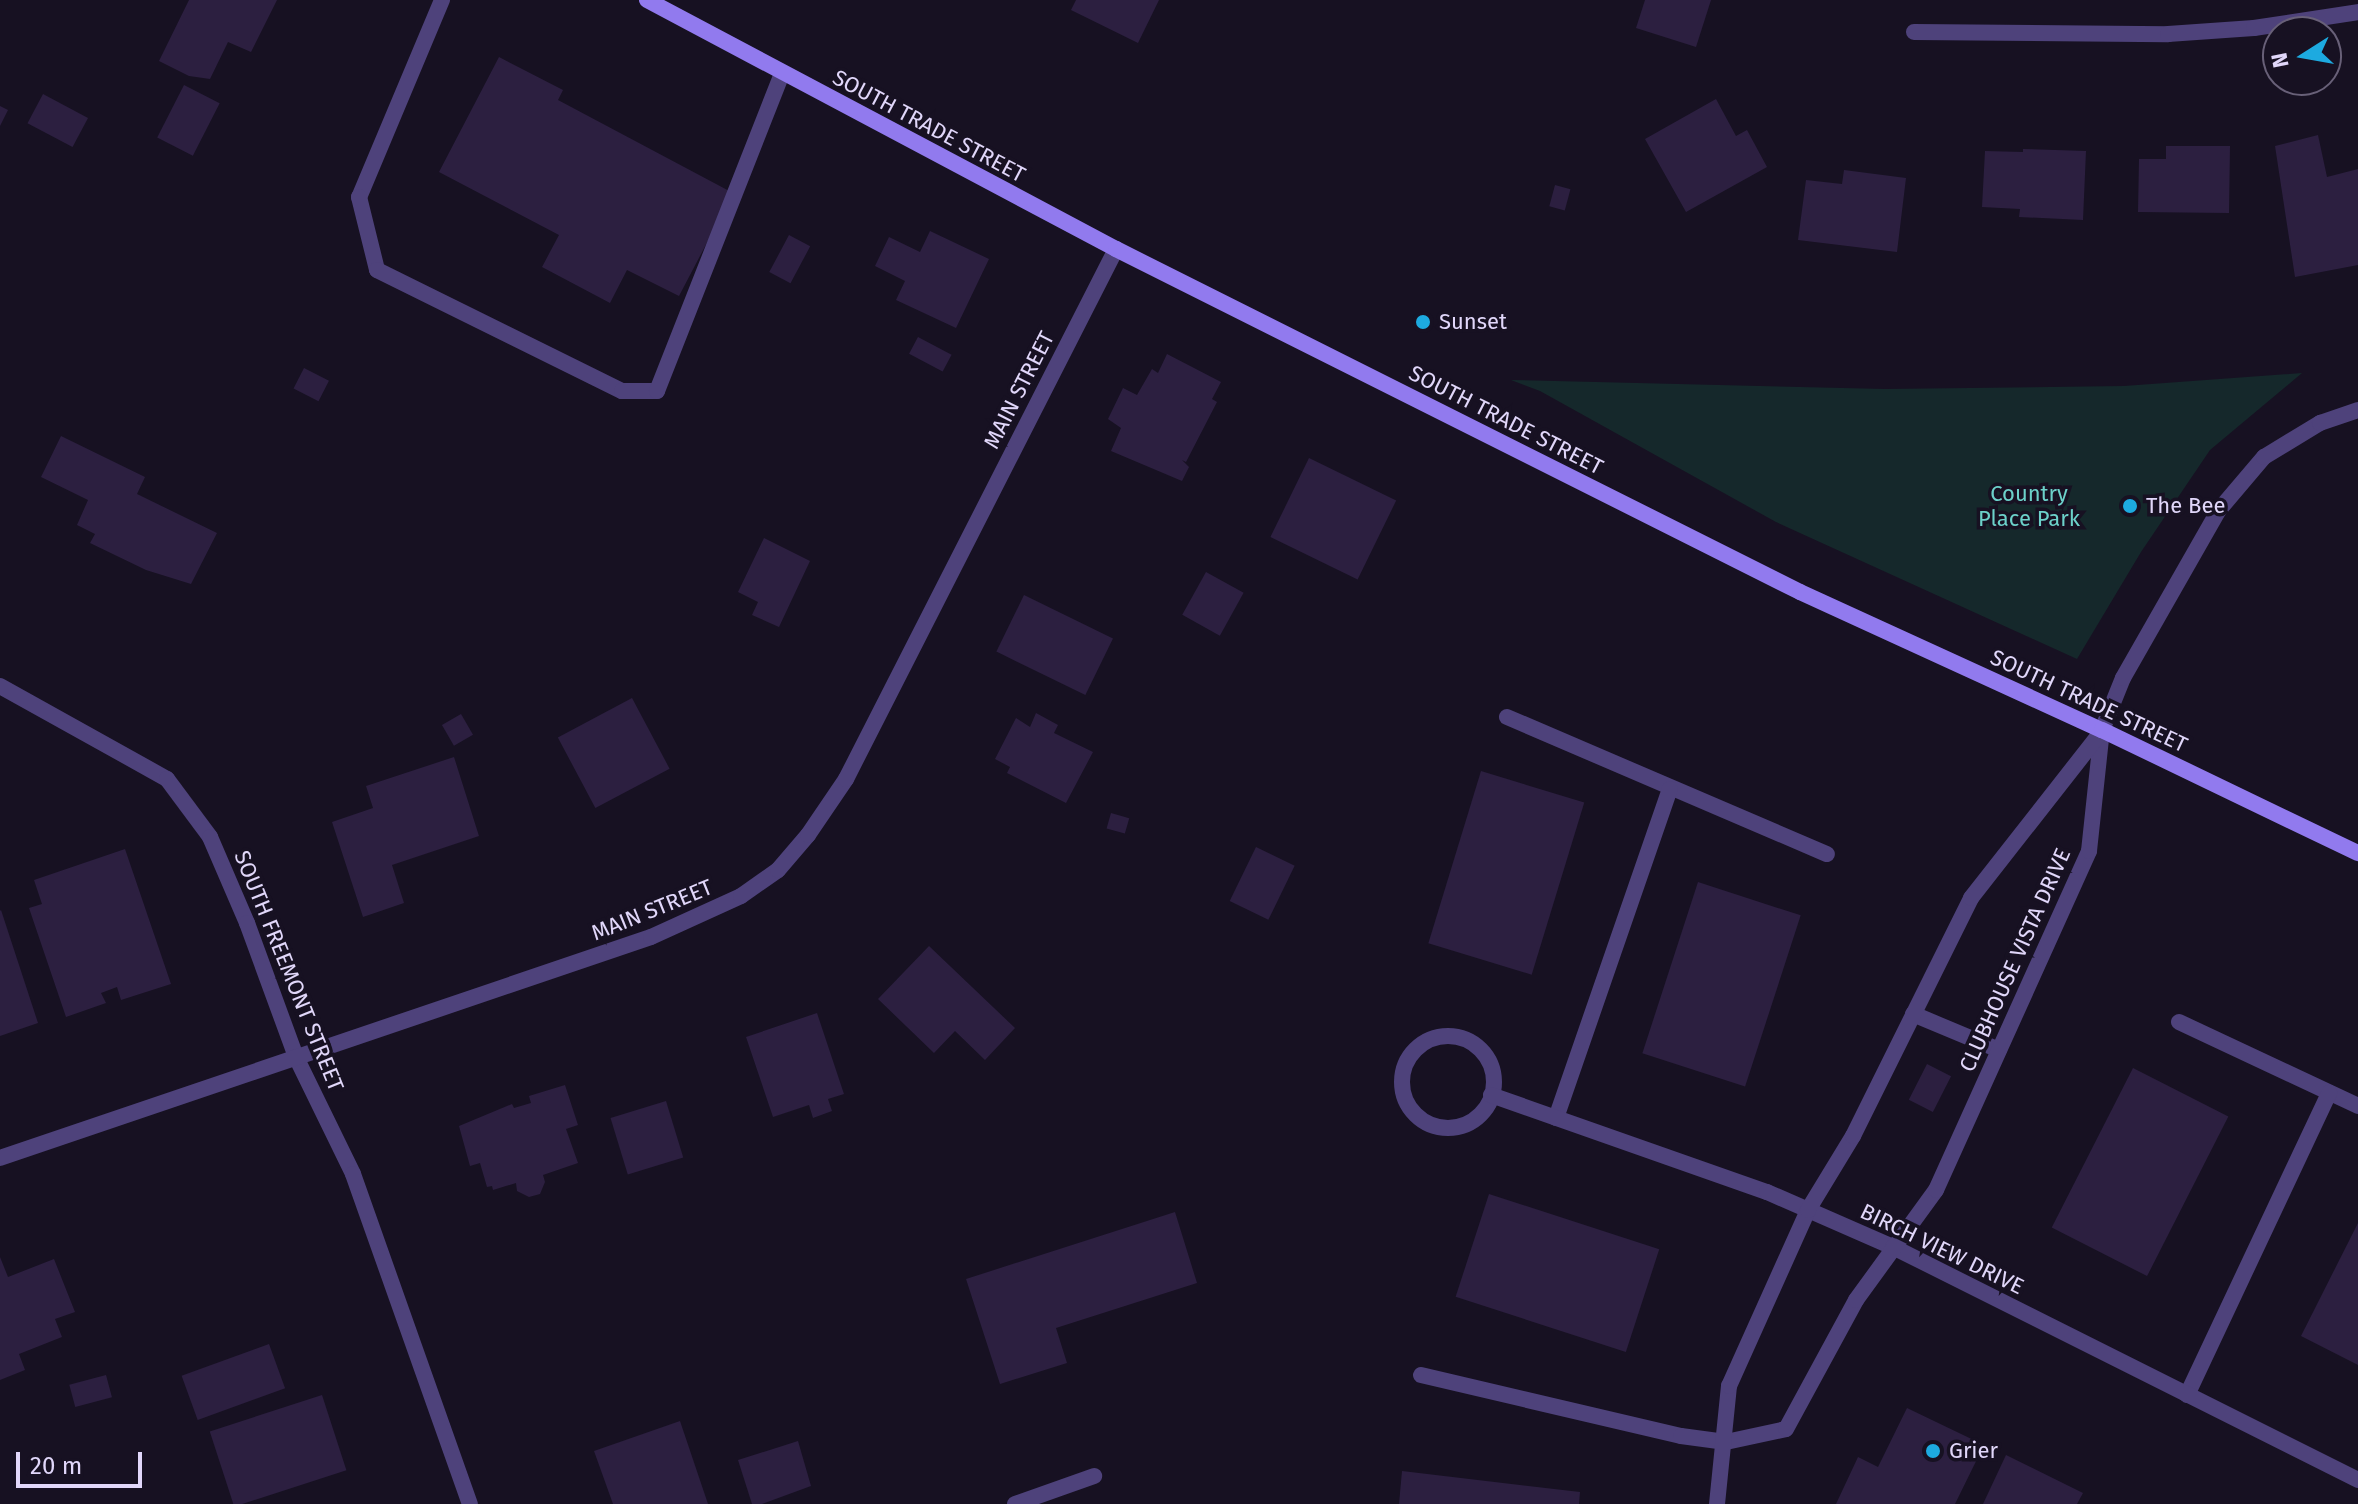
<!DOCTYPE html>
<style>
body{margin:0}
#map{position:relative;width:2358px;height:1504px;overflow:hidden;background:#171122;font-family:"Fira Sans",sans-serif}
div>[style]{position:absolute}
.green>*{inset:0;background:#15282b}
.building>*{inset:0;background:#2c1f40;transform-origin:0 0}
.lane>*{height:16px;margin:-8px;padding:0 8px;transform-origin:8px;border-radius:8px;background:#4e427b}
.street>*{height:16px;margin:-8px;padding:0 8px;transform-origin:8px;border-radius:8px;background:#4e427b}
.street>.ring{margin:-8px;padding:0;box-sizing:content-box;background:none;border:16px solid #4e427b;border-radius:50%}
.secondary>*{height:16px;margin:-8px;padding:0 8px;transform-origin:8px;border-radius:8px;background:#917aee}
.dots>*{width:22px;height:22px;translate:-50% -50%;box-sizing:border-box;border:4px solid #171122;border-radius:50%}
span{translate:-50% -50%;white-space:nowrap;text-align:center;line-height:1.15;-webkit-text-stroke:7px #171122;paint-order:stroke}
.street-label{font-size:22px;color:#e1d7fa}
.poi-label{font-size:22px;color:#e1d7fa}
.left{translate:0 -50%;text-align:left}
.park-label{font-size:22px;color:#6cd1ca}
.north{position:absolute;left:2262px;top:16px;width:80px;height:80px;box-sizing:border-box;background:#171122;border:2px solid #686078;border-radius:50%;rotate:259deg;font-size:22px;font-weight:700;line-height:32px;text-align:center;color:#e1d7fa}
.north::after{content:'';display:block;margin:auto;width:28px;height:36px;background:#1daae0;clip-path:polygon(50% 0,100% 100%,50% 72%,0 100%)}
.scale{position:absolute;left:16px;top:1452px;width:126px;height:36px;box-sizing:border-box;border:4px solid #e1d7fa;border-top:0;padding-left:10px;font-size:24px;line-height:28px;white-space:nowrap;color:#e1d7fa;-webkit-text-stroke:6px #171122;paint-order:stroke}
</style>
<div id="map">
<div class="green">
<div style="clip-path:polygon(2302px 373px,2210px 450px,2141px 552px,2077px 659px,1776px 522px,1540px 391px,1511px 380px,1885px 389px,2124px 386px)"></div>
</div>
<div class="building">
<div style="clip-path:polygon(189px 0,277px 0,251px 52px,228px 42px,210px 79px,189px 76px,159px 61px)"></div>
<div style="clip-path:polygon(1076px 0,1159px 0,1138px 43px,1071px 10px)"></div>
<div style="clip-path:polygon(1645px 0,1711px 0,1696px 47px,1636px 28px)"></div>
<div style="clip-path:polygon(499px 57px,563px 90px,558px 100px,733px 193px,679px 296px,627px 270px,610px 303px,542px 267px,559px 235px,439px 172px)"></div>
<div style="left:184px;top:85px;width:40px;height:59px;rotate:27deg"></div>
<div style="left:43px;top:94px;width:51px;height:33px;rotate:28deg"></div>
<div style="clip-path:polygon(1716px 99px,1736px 136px,1747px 130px,1767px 167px,1686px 212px,1645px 139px)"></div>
<div style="clip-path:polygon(0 106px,8px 110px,0 126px)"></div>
<div style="clip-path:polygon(2318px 135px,2327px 177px,2358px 169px,2358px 265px,2295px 277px,2275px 146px)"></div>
<div style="clip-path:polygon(2166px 146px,2230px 146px,2229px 213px,2138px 212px,2139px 159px,2166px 159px)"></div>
<div style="clip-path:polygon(2023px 149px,2086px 151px,2083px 220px,2019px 217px,2020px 209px,1982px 207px,1985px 151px,2023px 152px)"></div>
<div style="clip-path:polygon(1844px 170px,1906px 178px,1897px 252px,1798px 240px,1806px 180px,1842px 184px)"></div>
<div style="left:1555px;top:185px;width:16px;height:22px;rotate:15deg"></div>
<div style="clip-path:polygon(930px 231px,989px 259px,956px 328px,896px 300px,905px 281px,875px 266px,889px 237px,920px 252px)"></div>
<div style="left:789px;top:235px;width:24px;height:42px;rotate:28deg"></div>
<div style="left:918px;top:337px;width:38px;height:19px;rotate:28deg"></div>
<div style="clip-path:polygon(1167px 354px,1221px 382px,1212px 399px,1217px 402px,1186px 462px,1182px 460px,1189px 467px,1182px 481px,1111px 451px,1121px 428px,1108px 419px,1123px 388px,1137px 395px,1152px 369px,1158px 373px)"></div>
<div style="left:304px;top:368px;width:28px;height:23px;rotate:27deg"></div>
<div style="clip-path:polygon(61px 436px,145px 477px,137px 494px,217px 533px,191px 584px,146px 570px,90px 543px,95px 534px,77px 525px,88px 500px,41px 477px)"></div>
<div style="left:1309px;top:458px;width:97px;height:88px;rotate:26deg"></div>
<div style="clip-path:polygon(764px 538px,810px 561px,779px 627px,752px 615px,758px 602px,738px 592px)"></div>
<div style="left:1206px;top:572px;width:43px;height:49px;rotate:29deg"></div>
<div style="left:1024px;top:595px;width:99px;height:63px;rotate:26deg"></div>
<div style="left:632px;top:698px;width:80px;height:84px;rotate:62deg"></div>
<div style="clip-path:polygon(1036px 713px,1058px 725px,1054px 733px,1093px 752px,1066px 803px,1007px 773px,1010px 767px,995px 759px,1016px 718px,1030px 727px)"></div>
<div style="left:461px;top:714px;width:24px;height:22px;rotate:60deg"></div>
<div style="clip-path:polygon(454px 757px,479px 836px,392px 865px,404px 903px,363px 917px,332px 822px,373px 808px,366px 786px)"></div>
<div style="left:1481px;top:771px;width:108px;height:180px;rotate:17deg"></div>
<div style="left:1111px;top:813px;width:19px;height:16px;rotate:16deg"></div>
<div style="left:1256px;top:847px;width:43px;height:60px;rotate:26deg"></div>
<div style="clip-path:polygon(125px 849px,171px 984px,121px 1000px,117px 987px,101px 993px,106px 1003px,66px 1017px,29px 908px,42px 904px,34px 880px)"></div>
<div style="left:1698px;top:882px;width:108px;height:180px;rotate:18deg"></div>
<div style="clip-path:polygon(1px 910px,38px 1023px,0 1036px,0 911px)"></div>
<div style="clip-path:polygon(929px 946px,1015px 1028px,985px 1060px,955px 1031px,934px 1053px,878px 999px)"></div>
<div style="clip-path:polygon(817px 1013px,844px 1094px,828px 1099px,832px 1111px,813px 1118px,809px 1105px,773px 1117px,746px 1037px)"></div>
<div style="left:1927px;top:1064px;width:27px;height:40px;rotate:27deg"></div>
<div style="left:2133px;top:1068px;width:107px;height:179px;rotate:27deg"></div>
<div style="clip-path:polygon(565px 1085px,578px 1125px,566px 1129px,578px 1163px,543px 1175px,545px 1182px,540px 1194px,529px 1197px,517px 1191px,516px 1183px,493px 1190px,492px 1186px,487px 1187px,480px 1163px,470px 1166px,459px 1126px,512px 1104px,514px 1108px,531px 1103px,529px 1096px)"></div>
<div style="left:666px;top:1101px;width:59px;height:58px;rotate:73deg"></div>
<div style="left:1489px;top:1194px;width:179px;height:108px;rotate:18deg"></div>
<div style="clip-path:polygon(1175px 1212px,1197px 1283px,1056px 1328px,1067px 1363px,1000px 1384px,966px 1279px)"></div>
<div style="clip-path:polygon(2358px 1223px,2358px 1365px,2301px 1336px)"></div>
<div style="clip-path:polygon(0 1257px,8px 1277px,54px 1259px,75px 1312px,55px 1319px,62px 1337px,19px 1354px,25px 1370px,0 1380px)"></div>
<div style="left:269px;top:1344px;width:47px;height:93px;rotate:70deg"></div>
<div style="left:106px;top:1375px;width:23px;height:38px;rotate:75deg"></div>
<div style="left:322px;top:1395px;width:79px;height:118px;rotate:72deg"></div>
<div style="clip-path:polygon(1907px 1408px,1984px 1445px,1955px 1504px,1836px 1504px,1858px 1457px,1878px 1467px)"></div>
<div style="clip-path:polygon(680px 1421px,708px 1504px,613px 1504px,594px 1451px)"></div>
<div style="clip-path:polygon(798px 1441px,811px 1486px,762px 1504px,752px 1504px,738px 1460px)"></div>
<div style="clip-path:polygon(2006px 1455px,2083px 1493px,2077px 1504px,1983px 1504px)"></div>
<div style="clip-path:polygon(1402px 1471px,1580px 1492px,1579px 1504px,1399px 1504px)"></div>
</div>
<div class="lane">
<div style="left:442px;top:0;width:214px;rotate:112.8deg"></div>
<div style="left:359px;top:197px;width:75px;rotate:76.1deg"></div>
<div style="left:377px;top:270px;width:273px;rotate:26.3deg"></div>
<div style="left:622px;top:391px;width:35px"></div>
<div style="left:657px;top:391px;width:342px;rotate:-68.5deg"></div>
<div style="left:1507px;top:717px;width:348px;rotate:23.2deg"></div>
<div style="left:1913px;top:1014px;width:93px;rotate:22.7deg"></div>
<div style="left:2179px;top:1022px;width:198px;rotate:25.1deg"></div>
<div style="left:1556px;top:1118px;width:348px;rotate:-70.9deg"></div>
<div style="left:1421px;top:1375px;width:267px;rotate:13.2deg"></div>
<div style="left:1681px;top:1436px;width:45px;rotate:7.6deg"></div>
<div style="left:2187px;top:1395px;width:334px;rotate:-64.8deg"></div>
</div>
<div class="street">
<div style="left:1914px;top:32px;width:254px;rotate:0.5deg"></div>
<div style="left:2168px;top:34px;width:86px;rotate:-4deg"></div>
<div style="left:2254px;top:28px;width:105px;rotate:-8.7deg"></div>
<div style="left:0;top:686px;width:191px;rotate:29.1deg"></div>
<div style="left:167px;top:779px;width:72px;rotate:53.4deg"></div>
<div style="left:210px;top:837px;width:94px;rotate:66.7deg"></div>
<div style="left:247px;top:923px;width:143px;rotate:69.9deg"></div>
<div style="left:296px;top:1057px;width:130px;rotate:64deg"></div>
<div style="left:353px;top:1174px;width:350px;rotate:70.5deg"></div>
<div class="ring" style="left:1402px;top:1036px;width:76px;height:76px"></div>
<div style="left:1491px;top:1095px;width:293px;rotate:19.4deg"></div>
<div style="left:1767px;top:1192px;width:137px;rotate:23.6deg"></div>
<div style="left:1893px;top:1247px;width:520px;rotate:26.61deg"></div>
<div style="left:0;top:1158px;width:687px;rotate:-18.75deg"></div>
<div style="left:651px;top:937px;width:99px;rotate:-24.5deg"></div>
<div style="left:741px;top:896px;width:45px;rotate:-35.1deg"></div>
<div style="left:778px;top:870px;width:46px;rotate:-49.4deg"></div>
<div style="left:808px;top:835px;width:68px;rotate:-55.8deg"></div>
<div style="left:846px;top:779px;width:595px;rotate:-63deg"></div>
<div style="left:1726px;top:1442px;width:61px;rotate:-12.2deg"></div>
<div style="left:1786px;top:1429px;width:147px;rotate:-61.5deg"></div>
<div style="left:1856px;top:1300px;width:136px;rotate:-54deg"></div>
<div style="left:1936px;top:1190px;width:372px;rotate:-65.7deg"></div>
<div style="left:2089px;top:851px;width:122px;rotate:-83.9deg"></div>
<div style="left:2102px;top:730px;width:56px;rotate:-68deg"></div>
<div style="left:2123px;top:678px;width:193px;rotate:-60.3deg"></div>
<div style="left:2219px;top:510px;width:70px;rotate:-49.7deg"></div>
<div style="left:2264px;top:457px;width:66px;rotate:-31.3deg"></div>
<div style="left:2320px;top:423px;width:40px;rotate:-18.9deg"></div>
<div style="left:1015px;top:1504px;width:84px;rotate:-19.5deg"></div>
<div style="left:1717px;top:1504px;width:119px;rotate:-84.2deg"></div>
<div style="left:1729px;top:1386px;width:193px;rotate:-65.8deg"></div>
<div style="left:1808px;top:1210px;width:87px;rotate:-58.7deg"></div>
<div style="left:1853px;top:1136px;width:266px;rotate:-63.6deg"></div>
<div style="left:1971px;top:898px;width:212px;rotate:-51.9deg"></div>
</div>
<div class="secondary">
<div style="left:647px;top:0;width:531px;rotate:27.96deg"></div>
<div style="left:1116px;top:249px;width:765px;rotate:26.63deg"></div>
<div style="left:1800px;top:592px;width:332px;rotate:24.6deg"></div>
<div style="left:2102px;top:730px;width:284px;rotate:25.7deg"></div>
</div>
<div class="dots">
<div style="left:1423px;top:322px;background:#1daae0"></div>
<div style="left:2130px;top:506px;background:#1daae0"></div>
<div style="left:1933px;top:1451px;background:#1daae0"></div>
</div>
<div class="street-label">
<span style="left:929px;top:126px;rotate:28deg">SOUTH TRADE STREET</span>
<span style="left:1019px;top:390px;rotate:-63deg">MAIN STREET</span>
<span style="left:1506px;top:420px;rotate:27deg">SOUTH TRADE STREET</span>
<span style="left:2089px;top:701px;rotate:25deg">SOUTH TRADE STREET</span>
<span style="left:652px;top:910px;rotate:-22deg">MAIN STREET</span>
<span style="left:2015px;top:960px;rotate:-66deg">CLUBHOUSE VISTA DRIVE</span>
<span style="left:289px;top:971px;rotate:68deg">SOUTH FREEMONT STREET</span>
<span style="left:1942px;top:1249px;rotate:26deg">BIRCH VIEW DRIVE</span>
</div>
<div class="poi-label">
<span class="left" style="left:1439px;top:322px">Sunset</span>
<span class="left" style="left:2146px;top:506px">The Bee</span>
<span class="left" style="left:1949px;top:1451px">Grier</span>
</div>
<div class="park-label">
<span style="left:2029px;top:506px">Country<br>Place Park</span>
</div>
<div class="north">N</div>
<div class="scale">20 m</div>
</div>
